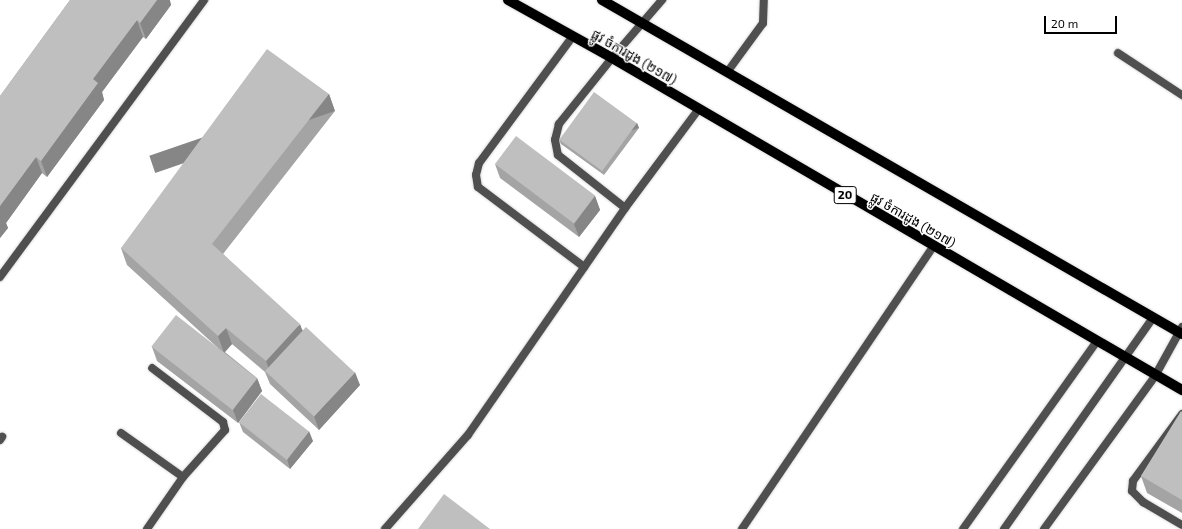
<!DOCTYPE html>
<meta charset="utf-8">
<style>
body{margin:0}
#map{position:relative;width:1182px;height:529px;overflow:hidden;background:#fff;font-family:"Exo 2","Noto Sans Khmer",sans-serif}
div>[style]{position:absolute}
.roads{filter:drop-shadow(0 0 1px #dbdbdb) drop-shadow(0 0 1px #dbdbdb)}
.lane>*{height:8px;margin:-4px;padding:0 4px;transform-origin:4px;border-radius:4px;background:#4f4f4f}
.street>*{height:8px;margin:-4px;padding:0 4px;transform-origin:4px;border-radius:4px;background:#4f4f4f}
.primary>*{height:10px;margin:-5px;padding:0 5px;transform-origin:5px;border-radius:5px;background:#000}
.wall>*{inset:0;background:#a4a4a4}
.shaded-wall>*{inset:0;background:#868686;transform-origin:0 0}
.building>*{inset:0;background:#bfbfbf;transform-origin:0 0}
span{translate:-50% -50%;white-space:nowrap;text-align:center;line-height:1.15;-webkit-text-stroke:3px #fff;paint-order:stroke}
.shield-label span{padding:1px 3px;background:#fff;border:1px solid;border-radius:3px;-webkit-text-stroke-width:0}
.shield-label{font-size:12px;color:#000;font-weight:700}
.street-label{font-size:13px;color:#000}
.scale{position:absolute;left:1044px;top:16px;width:73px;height:18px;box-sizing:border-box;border:2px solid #000;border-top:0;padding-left:5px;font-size:12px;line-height:14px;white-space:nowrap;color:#000;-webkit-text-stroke:3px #fff;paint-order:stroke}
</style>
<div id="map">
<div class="roads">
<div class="lane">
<div style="left:573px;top:36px;width:158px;rotate:126.5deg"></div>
<div style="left:479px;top:163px;width:12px;rotate:104deg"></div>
<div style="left:476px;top:175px;width:12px;rotate:81deg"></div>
<div style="left:478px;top:187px;width:133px;rotate:37deg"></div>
<div style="left:1118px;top:53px;width:77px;rotate:33.3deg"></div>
<div style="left:612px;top:58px;width:85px;rotate:128.8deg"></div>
<div style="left:559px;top:124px;width:16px;rotate:104deg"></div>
<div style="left:555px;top:140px;width:15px;rotate:79deg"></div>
<div style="left:558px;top:155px;width:85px;rotate:38.3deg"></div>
<div style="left:728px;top:71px;width:59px;rotate:-53.9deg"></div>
<div style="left:763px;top:23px;width:23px;rotate:-88deg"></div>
<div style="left:0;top:277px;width:344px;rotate:-53.6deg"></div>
<div style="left:742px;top:529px;width:341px;rotate:-55.9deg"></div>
<div style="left:963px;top:529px;width:231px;rotate:-54.5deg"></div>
</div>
<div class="street">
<div style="left:612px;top:58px;width:77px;rotate:-49.2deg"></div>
<div style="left:1182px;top:414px;width:83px;rotate:126.2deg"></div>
<div style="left:1133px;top:481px;width:10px;rotate:96deg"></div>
<div style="left:1132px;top:491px;width:16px;rotate:45deg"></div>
<div style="left:1143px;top:502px;width:45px;rotate:30.5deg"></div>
<div style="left:121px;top:433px;width:76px;rotate:35.4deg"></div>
<div style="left:0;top:440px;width:4px;rotate:-56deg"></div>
<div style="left:147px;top:529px;width:63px;rotate:-55.3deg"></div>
<div style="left:183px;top:477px;width:63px;rotate:-48.2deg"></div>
<div style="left:225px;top:430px;width:8px;rotate:-104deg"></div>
<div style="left:223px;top:422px;width:89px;rotate:-142.7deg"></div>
<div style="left:385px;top:529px;width:125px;rotate:-48.6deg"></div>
<div style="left:468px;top:435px;width:276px;rotate:-55.3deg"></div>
<div style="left:625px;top:208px;width:122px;rotate:-53.3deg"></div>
<div style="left:1004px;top:529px;width:258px;rotate:-54.8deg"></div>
<div style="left:1044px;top:529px;width:189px;rotate:-54deg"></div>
<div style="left:1155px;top:376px;width:56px;rotate:-61.1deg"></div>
</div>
<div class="primary">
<div style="left:508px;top:0;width:119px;rotate:29.1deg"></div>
<div style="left:612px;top:58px;width:660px;rotate:30.22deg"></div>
<div style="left:602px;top:0;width:669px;rotate:29.94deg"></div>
</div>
</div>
<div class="wall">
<div style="clip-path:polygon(70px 0,170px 0,170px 1px,171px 5px,146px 39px,143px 37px,102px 92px,104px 100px,47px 177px,42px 173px,6px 223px,8px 228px,0 238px,0 96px)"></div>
<div style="clip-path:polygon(329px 94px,335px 111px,223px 254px,360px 385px,319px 430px,270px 384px,265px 372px,232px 344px,225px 352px,257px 378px,262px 391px,238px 423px,157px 361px,152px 347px,218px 348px,127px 265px,121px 248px)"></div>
<div style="clip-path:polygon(637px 123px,639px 128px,604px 175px,561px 144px,559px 139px)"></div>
<div style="clip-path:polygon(495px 164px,595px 196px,600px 210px,579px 237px,500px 178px)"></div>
<div style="clip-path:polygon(1182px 412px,1182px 513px,1147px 493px,1141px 476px)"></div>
<div style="clip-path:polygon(239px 422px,313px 441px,290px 469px,243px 432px)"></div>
</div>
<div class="shaded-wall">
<div style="clip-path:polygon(157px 0,170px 0,170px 1px,171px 5px,146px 39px,140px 23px)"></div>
<div style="clip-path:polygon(137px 20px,143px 37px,102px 92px,104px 100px,47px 177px,41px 161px,93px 79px)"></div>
<div style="left:329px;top:94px;width:18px;height:190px;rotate:71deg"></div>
<div style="left:637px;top:123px;width:5px;height:59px;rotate:68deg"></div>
<div style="clip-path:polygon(36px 157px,42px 173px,6px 223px,8px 228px,0 238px,0 206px)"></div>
<div style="clip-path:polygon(595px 196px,600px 210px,579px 237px,574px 224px)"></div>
<div style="clip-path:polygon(300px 324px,306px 340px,272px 378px,266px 361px)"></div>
<div style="clip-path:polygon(226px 328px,232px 344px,224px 353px,218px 336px)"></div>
<div style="clip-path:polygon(355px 372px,360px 385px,319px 430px,314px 416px)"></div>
<div style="clip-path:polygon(257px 378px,262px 391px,238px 423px,233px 410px)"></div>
<div style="clip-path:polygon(309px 431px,313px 441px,290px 469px,287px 459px)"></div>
</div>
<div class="building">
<div style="clip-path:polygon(70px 0,157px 0,140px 23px,137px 20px,93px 79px,98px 83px,41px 161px,36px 157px,0 206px,0 96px)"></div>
<div style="clip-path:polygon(267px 49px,329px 94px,212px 244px,300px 324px,266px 361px,226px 328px,218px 336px,121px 248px)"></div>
<div style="left:594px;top:92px;width:53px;height:59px;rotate:36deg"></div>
<div style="left:516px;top:136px;width:99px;height:35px;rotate:37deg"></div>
<div style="left:176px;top:315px;width:103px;height:40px;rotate:38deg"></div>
<div style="left:306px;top:327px;width:67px;height:60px;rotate:43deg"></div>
<div style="left:261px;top:394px;width:61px;height:36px;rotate:38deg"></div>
<div style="clip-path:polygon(1181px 411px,1182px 412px,1182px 500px,1141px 476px)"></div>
<div style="clip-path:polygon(444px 494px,490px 529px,418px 529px)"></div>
</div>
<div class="shield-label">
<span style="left:845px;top:195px">20</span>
</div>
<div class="street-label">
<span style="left:634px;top:57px;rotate:30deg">ផ្លូវ ចំការដូង (២១៧)</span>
<span style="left:913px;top:220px;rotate:30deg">ផ្លូវ ចំការដូង (២១៧)</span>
</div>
<div class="scale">20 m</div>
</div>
